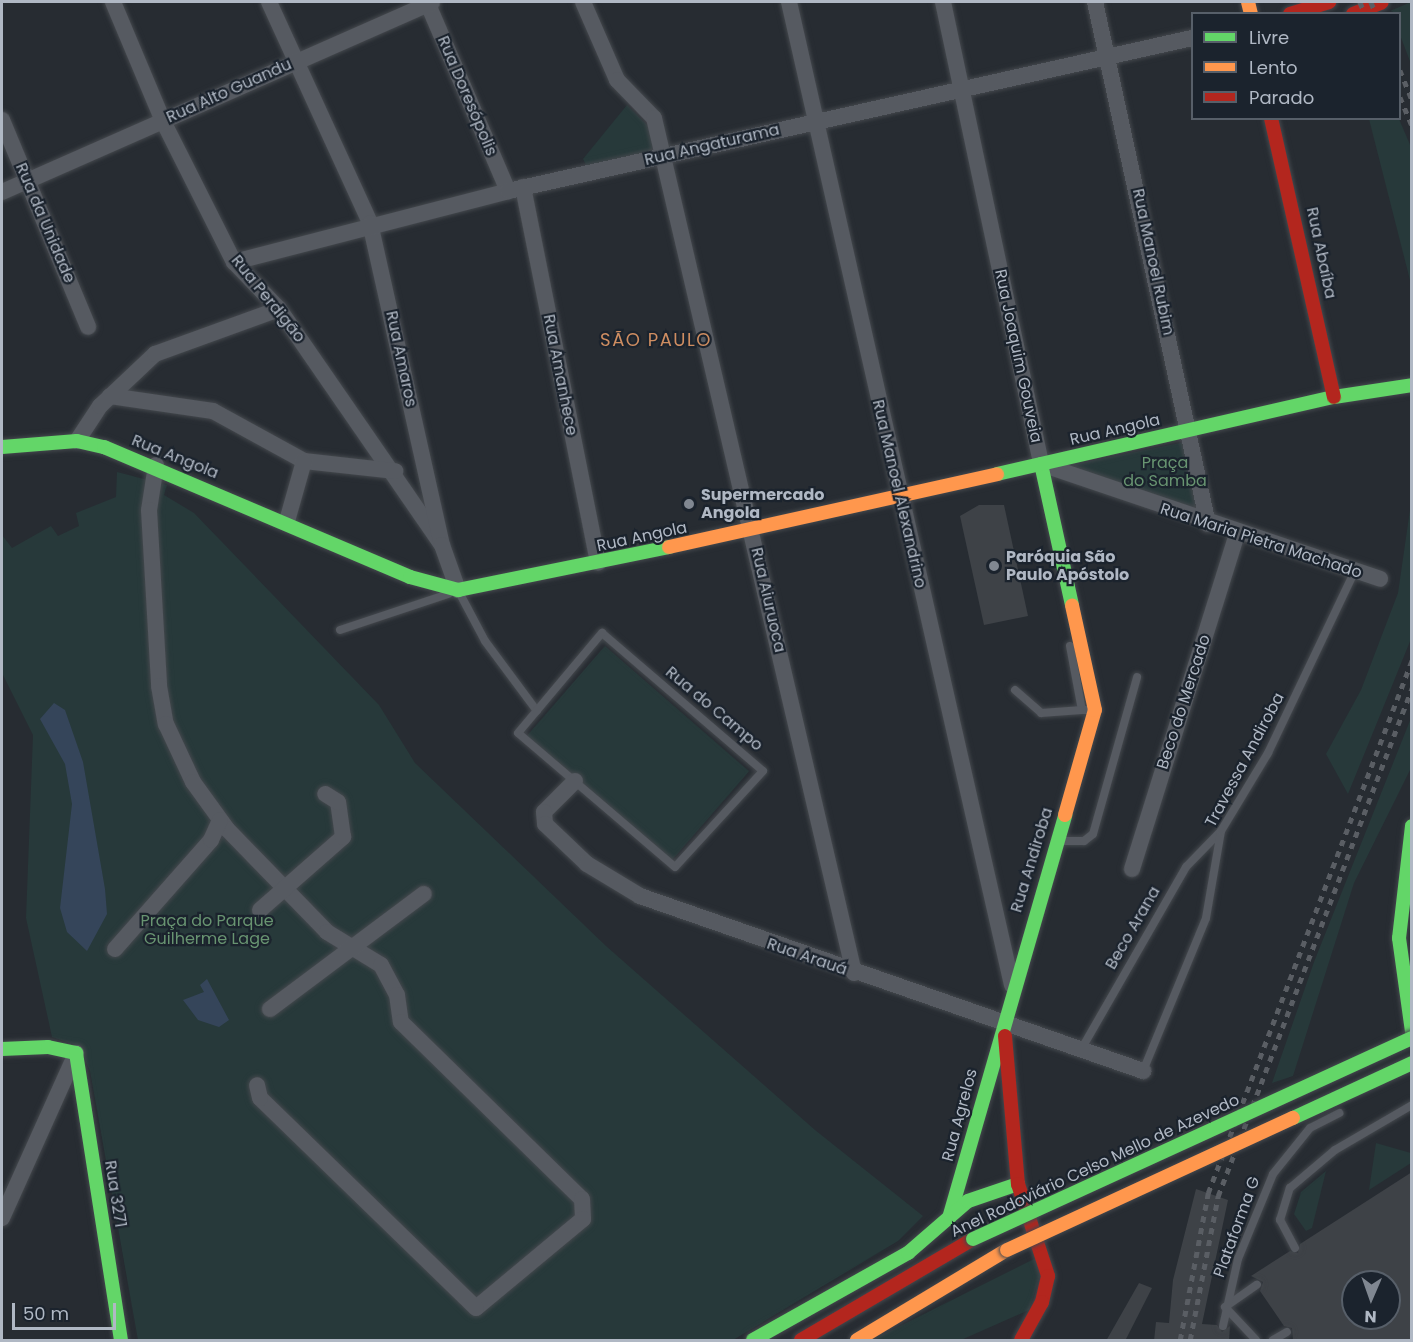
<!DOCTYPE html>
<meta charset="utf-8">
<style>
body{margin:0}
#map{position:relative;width:1413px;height:1342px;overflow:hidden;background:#272c32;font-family:Poppins,sans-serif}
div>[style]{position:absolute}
.green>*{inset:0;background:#27393a;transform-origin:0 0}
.water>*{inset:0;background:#35455a}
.building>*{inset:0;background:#3e4247}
.roads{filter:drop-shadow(0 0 2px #44484d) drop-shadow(0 0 2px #44484d)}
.lane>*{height:8px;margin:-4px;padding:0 4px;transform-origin:4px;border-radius:4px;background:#565a61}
.street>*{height:16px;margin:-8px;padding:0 8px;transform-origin:8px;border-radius:8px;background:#565a61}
.fast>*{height:14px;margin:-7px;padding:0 7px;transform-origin:7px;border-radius:7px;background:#63d668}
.slow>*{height:14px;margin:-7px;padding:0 7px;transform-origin:7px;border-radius:7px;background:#ff974d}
.jam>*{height:14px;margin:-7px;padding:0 7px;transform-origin:7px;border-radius:7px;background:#b3261e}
.rail>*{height:4.5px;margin-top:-2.25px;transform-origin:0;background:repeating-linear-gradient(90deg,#5a5e64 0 6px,transparent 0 12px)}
.bridges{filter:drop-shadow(0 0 2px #44484e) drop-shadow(0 0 2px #44484e)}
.fast-bridge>*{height:14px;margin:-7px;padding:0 7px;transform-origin:7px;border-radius:7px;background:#63d668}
.slow-bridge>*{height:14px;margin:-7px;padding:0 7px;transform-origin:7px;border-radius:7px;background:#ff974d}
.dots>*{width:16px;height:16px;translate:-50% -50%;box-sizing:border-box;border:3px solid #1b232d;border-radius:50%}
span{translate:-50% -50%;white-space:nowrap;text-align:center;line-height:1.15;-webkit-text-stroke:4.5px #1b232d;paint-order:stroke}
.street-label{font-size:16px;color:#b0b8c4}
.park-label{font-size:16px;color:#689471}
.poi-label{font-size:16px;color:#b0b8c4;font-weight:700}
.left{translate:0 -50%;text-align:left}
.neighbourhood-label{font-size:18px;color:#ce8d61;letter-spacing:1.5px}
.frame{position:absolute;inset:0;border:3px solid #b0b8c4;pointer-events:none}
.legend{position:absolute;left:1191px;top:12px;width:210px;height:108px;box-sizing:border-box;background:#1b232d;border:2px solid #575f69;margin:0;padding:8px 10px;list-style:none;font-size:18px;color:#b0b8c4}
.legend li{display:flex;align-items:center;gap:12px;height:30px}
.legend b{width:30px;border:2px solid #575f69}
.north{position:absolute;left:1341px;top:1270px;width:60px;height:60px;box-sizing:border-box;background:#1b232d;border:2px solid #575f69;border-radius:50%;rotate:182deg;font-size:16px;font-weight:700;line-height:24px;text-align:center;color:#b0b8c4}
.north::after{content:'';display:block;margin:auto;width:21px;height:27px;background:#808791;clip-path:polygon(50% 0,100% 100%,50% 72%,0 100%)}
.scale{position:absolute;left:12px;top:1303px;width:104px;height:27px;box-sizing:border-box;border:3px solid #b0b8c4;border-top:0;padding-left:8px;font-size:18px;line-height:21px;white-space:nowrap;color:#b0b8c4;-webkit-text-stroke:4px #1b232d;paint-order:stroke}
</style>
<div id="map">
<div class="green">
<div style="clip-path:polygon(1411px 2px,1411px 64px,1400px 35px,1400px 14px,1390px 11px)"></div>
<div style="clip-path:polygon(627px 105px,651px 129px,653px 151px,587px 167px,583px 159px)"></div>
<div style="clip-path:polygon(1369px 119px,1399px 119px,1411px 147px,1411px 284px)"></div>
<div style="clip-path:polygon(1185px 442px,1202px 513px,1075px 472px,1075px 464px)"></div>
<div style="clip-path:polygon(117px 472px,167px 485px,164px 495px,194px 513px,379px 705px,415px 763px,606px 946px,815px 1130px,923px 1216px,898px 1241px,733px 1340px,138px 1340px,90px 1071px,79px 1046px,52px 1037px,26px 918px,33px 735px,2px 673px,2px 535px,12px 548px,51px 526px,58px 536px,79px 526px,76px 513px,116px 497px)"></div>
<div style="clip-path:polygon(1411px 503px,1411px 639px,1348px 794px,1326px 754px,1361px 690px,1398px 593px)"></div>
<div style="left:605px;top:646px;width:191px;height:122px;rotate:41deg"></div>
<div style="clip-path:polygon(1411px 718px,1411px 768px,1354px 883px,1293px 1076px,1272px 1083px,1314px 962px)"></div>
<div style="clip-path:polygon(1376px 1143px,1411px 1153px,1411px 1163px,1369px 1190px)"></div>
<div style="clip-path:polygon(1326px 1171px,1312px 1228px,1306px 1231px,1294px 1214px,1301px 1192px)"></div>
<div style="clip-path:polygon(1036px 1258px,1041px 1272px,1029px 1310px,961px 1340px,872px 1340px)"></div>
</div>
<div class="water">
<div style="clip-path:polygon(54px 703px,65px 710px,83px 762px,105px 889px,107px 914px,87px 951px,67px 932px,60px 908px,72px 804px,65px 764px,40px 719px)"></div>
<div style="clip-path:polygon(207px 979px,229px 1020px,219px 1027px,198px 1020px,183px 1000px,204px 992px,200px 985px)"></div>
</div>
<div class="building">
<div style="clip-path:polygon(979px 505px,1004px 505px,1028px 616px,984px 625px,960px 516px)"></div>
<div style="clip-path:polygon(evenodd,1412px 1172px,1412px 1341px,1293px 1341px,1292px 1328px,1284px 1326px,1260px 1291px,1263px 1282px,1251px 1276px,1290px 1251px,1298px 1253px,1300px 1244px,1412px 1172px,1353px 1282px,1389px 1282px,1389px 1318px,1353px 1318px,1353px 1282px)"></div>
<div style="clip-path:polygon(1196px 1189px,1228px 1200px,1202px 1324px,1217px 1325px,1222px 1332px,1230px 1326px,1229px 1341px,1154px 1341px,1156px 1322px,1169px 1323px,1173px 1280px)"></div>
<div style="clip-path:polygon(1139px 1283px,1152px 1288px,1125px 1341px,1106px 1341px)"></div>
</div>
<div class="roads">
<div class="lane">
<div style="left:459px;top:592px;width:55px;rotate:62deg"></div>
<div style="left:485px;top:641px;width:87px;rotate:53.4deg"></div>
<div style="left:340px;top:630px;width:114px;rotate:-18.4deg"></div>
<div style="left:602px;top:633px;width:212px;rotate:40.6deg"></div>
<div style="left:763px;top:771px;width:130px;rotate:132.5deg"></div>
<div style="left:675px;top:867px;width:206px;rotate:-139.5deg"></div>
<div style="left:518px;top:733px;width:131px;rotate:-50deg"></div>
<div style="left:1070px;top:646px;width:65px;rotate:79.4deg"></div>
<div style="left:1082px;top:710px;width:12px"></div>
<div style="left:1015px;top:690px;width:35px;rotate:41deg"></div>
<div style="left:1041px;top:713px;width:41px;rotate:-4.2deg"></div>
<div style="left:1059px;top:841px;width:25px"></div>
<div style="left:1084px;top:841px;width:11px;rotate:-38deg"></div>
<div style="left:1093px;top:834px;width:163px;rotate:-74.3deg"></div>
<div style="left:1082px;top:1048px;width:209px;rotate:-60.1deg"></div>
<div style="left:1186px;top:867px;width:50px;rotate:-45.8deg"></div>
<div style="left:1143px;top:1071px;width:165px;rotate:-67.6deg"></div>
<div style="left:1206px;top:918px;width:88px;rotate:-80.2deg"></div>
<div style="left:1221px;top:831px;width:91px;rotate:-58.9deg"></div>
<div style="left:1268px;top:753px;width:202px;rotate:-64.5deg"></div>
<div style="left:1295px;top:1248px;width:32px;rotate:-118deg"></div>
<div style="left:1280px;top:1220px;width:34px;rotate:-73deg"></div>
<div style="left:1290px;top:1188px;width:59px;rotate:-40.2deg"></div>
<div style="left:1335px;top:1150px;width:89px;rotate:-30.3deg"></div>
<div style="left:1225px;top:1307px;width:45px;rotate:46.8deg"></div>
<div style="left:1225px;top:1307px;width:39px;rotate:-35deg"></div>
<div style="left:1223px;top:1326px;width:69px;rotate:-77.4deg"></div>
<div style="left:1238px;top:1259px;width:92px;rotate:-67.6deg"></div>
<div style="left:1273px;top:1174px;width:59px;rotate:-51.2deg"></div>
<div style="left:1310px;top:1128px;width:33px;rotate:-27deg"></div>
<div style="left:1273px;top:1340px;width:16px;rotate:-30deg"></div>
</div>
<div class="street">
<div style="left:113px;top:2px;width:129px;rotate:67.2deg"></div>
<div style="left:163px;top:121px;width:158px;rotate:63.3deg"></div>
<div style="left:234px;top:262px;width:65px;rotate:46.2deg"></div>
<div style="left:279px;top:309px;width:287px;rotate:55.4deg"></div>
<div style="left:269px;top:2px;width:243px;rotate:65.4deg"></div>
<div style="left:370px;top:223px;width:330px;rotate:77.4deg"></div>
<div style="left:442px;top:545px;width:48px;rotate:70.4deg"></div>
<div style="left:427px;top:2px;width:206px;rotate:66.8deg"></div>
<div style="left:583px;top:2px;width:85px;rotate:66.4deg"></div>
<div style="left:617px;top:80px;width:53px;rotate:45.8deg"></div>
<div style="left:654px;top:118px;width:878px;rotate:76.83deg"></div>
<div style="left:789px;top:2px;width:1008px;rotate:77.22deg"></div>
<div style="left:943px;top:2px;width:472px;rotate:78deg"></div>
<div style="left:1041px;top:464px;width:358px;rotate:18.7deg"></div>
<div style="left:1095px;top:2px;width:534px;rotate:77.79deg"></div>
<div style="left:2px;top:120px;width:224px;rotate:67.4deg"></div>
<div style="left:523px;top:187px;width:383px;rotate:78.7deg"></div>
<div style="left:2px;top:192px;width:470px;rotate:-23.8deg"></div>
<div style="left:234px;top:262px;width:283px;rotate:-14.5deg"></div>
<div style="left:508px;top:191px;width:701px;rotate:-12.61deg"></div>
<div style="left:110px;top:396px;width:104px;rotate:8.3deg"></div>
<div style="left:213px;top:411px;width:104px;rotate:28.8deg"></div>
<div style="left:304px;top:461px;width:92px;rotate:6.3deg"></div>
<div style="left:77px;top:441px;width:42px;rotate:-56.7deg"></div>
<div style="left:100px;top:406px;width:76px;rotate:-43.4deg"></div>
<div style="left:155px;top:354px;width:132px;rotate:-19.9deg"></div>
<div style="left:156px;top:465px;width:46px;rotate:98.8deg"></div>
<div style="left:149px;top:510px;width:176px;rotate:86.7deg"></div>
<div style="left:159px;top:686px;width:39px;rotate:80deg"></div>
<div style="left:166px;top:724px;width:64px;rotate:65deg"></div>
<div style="left:193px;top:782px;width:58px;rotate:54.1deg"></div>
<div style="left:227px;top:829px;width:144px;rotate:45.8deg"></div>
<div style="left:327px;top:932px;width:63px;rotate:31.4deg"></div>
<div style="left:381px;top:965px;width:34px;rotate:62deg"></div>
<div style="left:397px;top:995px;width:27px;rotate:82deg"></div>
<div style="left:401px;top:1022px;width:253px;rotate:44.4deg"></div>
<div style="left:582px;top:1199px;width:20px;rotate:87deg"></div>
<div style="left:583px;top:1219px;width:139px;rotate:140.2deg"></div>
<div style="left:476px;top:1308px;width:301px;rotate:-135.8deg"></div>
<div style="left:260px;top:1098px;width:13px;rotate:-103deg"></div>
<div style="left:287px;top:521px;width:62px;rotate:-74.2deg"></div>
<div style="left:575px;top:781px;width:44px;rotate:135deg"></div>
<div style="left:544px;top:812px;width:12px;rotate:85deg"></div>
<div style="left:545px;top:824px;width:58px;rotate:43.6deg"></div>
<div style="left:587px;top:864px;width:62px;rotate:31.1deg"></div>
<div style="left:640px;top:896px;width:533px;rotate:19.18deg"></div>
<div style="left:1132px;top:869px;width:351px;rotate:-72.6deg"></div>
<div style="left:260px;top:910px;width:111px;rotate:-41.3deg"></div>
<div style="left:343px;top:837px;width:35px;rotate:-98deg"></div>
<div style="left:338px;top:802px;width:15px;rotate:-148deg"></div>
<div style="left:115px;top:949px;width:145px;rotate:-48.6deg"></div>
<div style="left:211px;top:840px;width:22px;rotate:-66deg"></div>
<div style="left:270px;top:1009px;width:192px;rotate:-36.8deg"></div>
<div style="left:2px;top:1218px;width:181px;rotate:-65.8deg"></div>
</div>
<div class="fast">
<div style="left:2px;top:447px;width:75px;rotate:-4.6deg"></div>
<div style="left:77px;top:441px;width:28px;rotate:13deg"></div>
<div style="left:104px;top:447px;width:332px;rotate:23deg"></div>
<div style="left:410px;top:577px;width:50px;rotate:15.2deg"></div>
<div style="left:458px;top:590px;width:215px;rotate:-11.5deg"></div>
<div style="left:1041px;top:464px;width:144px;rotate:77.6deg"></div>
<div style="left:997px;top:474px;width:346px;rotate:-12.9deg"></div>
<div style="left:1334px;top:397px;width:79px;rotate:-8.7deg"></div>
<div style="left:1412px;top:826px;width:113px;rotate:96.6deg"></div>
<div style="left:1399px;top:938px;width:95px;rotate:82.1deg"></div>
<div style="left:2px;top:1049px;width:46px;rotate:-2.5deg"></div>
<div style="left:48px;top:1047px;width:29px;rotate:12deg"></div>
<div style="left:76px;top:1053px;width:291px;rotate:81.1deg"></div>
<div style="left:949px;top:1218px;width:419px;rotate:-73.9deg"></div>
<div style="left:753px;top:1340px;width:178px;rotate:-29.3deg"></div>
<div style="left:908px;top:1253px;width:79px;rotate:-40.9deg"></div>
<div style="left:968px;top:1201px;width:53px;rotate:-18.8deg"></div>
</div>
<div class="slow">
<div style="left:1248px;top:2px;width:12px;rotate:76deg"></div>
<div style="left:669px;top:547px;width:336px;rotate:-12.5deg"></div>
<div style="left:1065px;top:815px;width:109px;rotate:-74.1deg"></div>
<div style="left:1095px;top:710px;width:107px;rotate:-102.4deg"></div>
<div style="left:857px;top:1340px;width:175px;rotate:-31deg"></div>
</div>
<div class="jam">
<div style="left:1290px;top:14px;width:41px;rotate:-17.1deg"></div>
<div style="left:1353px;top:14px;width:31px;rotate:-22deg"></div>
<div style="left:1271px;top:118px;width:286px;rotate:77.3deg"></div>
<div style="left:1005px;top:1036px;width:149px;rotate:85deg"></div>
<div style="left:1018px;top:1184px;width:97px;rotate:71.9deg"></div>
<div style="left:1048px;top:1276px;width:27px;rotate:103deg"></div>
<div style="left:1042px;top:1302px;width:43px;rotate:118.9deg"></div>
<div style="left:801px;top:1340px;width:199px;rotate:-30.4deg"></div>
</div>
</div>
<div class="rail">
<div style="left:1360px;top:2px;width:13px;rotate:67deg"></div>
<div style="left:1371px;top:2px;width:13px;rotate:67deg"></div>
<div style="left:1400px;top:70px;width:31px;rotate:68deg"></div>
<div style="left:1400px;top:97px;width:30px;rotate:67deg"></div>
<div style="left:1180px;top:1340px;width:150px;rotate:-79.2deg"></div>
<div style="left:1208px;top:1193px;width:571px;rotate:-69.06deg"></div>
<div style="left:1190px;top:1340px;width:147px;rotate:-79deg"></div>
<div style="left:1218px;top:1196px;width:544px;rotate:-69.1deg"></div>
</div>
<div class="bridges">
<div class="fast-bridge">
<div style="left:1293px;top:1118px;width:131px;rotate:-24.8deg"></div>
<div style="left:973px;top:1239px;width:483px;rotate:-24.6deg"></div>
</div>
<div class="slow-bridge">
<div style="left:1007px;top:1250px;width:315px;rotate:-24.8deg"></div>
</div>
</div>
<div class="dots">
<div style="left:689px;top:504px;background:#808791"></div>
<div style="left:994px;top:566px;background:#808791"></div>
</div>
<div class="street-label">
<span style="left:229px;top:91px;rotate:-24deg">Rua Alto Guandu</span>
<span style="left:467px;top:96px;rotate:67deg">Rua Doresópolis</span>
<span style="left:712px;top:145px;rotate:-13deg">Rua Angaturama</span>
<span style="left:45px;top:223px;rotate:67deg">Rua da Unidade</span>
<span style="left:1321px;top:253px;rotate:78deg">Rua Abaíba</span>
<span style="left:1153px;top:262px;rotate:78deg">Rua Manoel Rubim</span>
<span style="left:268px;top:299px;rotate:51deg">Rua Perdigão</span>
<span style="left:1018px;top:356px;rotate:78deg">Rua Joaquim Gouveia</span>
<span style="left:401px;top:359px;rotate:78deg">Rua Amaros</span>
<span style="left:560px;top:375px;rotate:79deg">Rua Amanhece</span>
<span style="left:1115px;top:430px;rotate:-13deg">Rua Angola</span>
<span style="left:175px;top:457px;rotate:22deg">Rua Angola</span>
<span style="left:899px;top:494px;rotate:77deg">Rua Manoel Alexandrino</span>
<span style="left:642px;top:537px;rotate:-12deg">Rua Angola</span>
<span style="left:1261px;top:541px;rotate:18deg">Rua Maria Pietra Machado</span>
<span style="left:768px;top:600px;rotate:77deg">Rua Aiuruoca</span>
<span style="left:1184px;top:702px;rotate:-72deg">Beco do Mercado</span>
<span style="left:714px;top:709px;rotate:40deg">Rua do Campo</span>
<span style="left:1245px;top:760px;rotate:-62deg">Travessa Andiroba</span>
<span style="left:1032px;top:860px;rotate:-73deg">Rua Andiroba</span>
<span style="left:1133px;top:928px;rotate:-60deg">Beco Arana</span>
<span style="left:807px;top:957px;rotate:19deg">Rua Arauá</span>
<span style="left:960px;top:1115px;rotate:-75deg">Rua Agrelos</span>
<span style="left:1095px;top:1166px;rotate:-25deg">Anel Rodoviário Celso Mello de Azevedo</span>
<span style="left:115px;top:1194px;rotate:81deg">Rua 3271</span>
<span style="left:1237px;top:1227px;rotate:-70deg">Plataforma G</span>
</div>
<div class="park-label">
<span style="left:1165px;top:472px">Praça<br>do Samba</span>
<span style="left:207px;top:930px">Praça do Parque<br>Guilherme Lage</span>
</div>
<div class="poi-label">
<span class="left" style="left:701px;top:504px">Supermercado<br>Angola</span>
<span class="left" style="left:1006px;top:566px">Paróquia São<br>Paulo Apóstolo</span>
</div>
<div class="neighbourhood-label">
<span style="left:656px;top:340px">SÃO PAULO</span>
</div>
<div class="frame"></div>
<ul class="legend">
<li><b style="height:8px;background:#63d668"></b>Livre</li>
<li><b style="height:8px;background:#ff974d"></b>Lento</li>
<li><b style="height:8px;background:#b3261e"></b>Parado</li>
</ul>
<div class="north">N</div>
<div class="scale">50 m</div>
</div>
